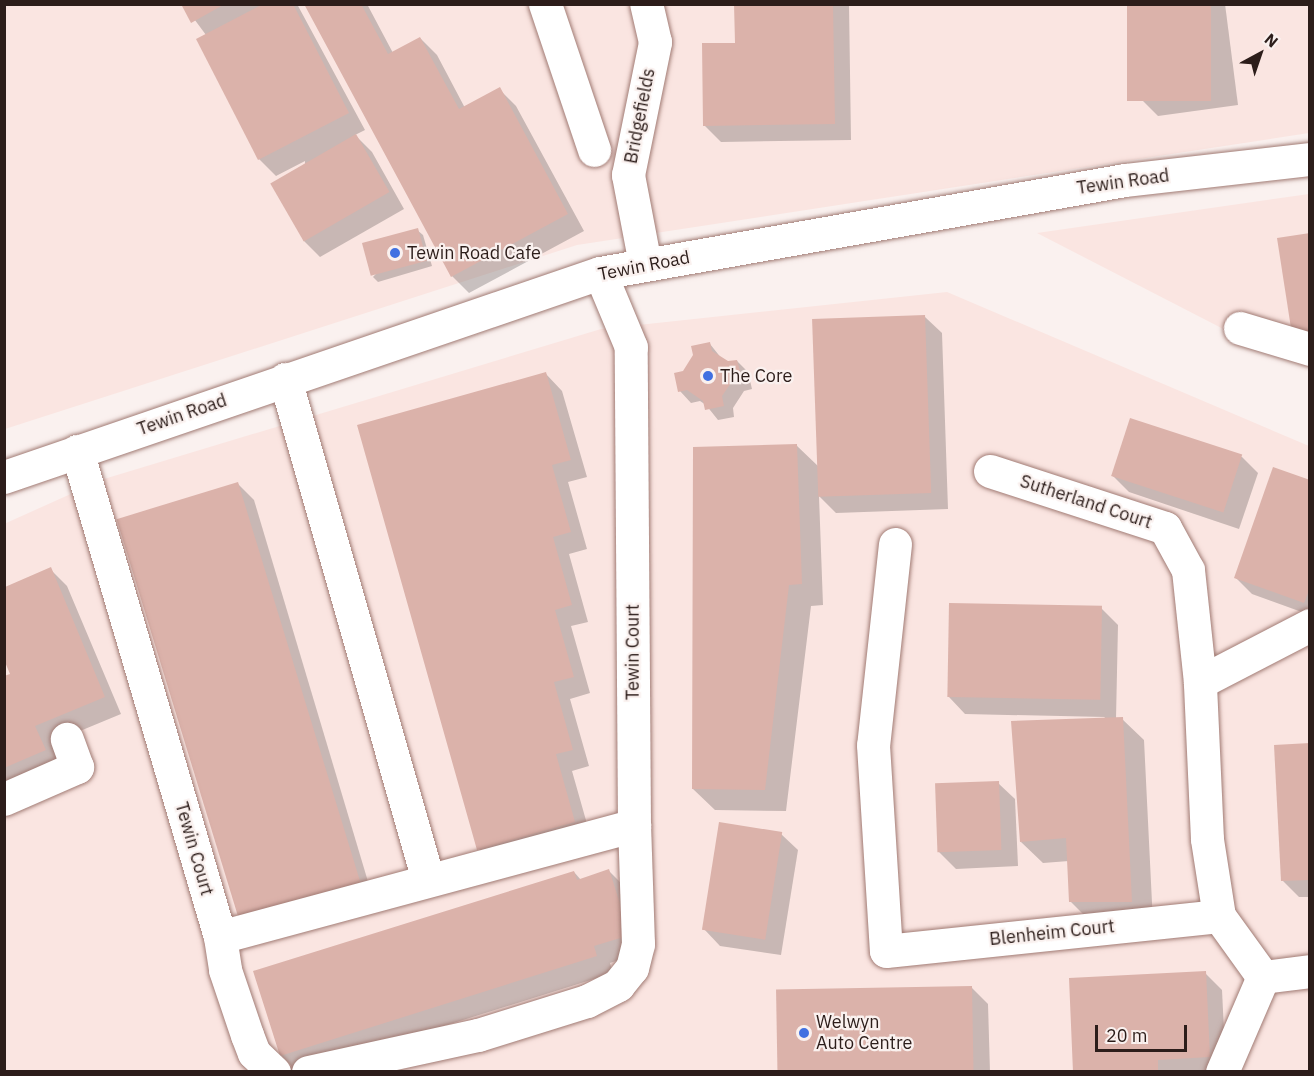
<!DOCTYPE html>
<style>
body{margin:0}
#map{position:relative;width:1314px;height:1076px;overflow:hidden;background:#faf1ef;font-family:"IBM Plex Sans",sans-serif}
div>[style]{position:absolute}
.built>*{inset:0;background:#fae5e1}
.shadow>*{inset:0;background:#0003}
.building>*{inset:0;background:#dbb2aa;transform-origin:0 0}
.roads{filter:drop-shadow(0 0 2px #a17b74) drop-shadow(0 0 2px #a17b74)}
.minor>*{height:33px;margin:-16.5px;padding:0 16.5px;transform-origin:16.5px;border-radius:16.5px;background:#fff}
.dots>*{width:16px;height:16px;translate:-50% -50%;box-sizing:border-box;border:3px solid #faf1ef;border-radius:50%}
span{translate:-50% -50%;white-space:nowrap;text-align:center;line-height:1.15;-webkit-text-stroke:4.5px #faf1ef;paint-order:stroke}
.street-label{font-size:18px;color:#2c1d1a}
.poi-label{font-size:18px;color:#2c1d1a}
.left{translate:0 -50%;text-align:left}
.frame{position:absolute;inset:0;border:6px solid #2c1d1a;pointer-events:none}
.north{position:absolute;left:1230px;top:24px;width:60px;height:60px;-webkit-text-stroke:4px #faf1ef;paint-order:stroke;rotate:40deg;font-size:16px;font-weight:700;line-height:24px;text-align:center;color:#2c1d1a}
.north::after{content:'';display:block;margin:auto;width:21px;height:27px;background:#2c1d1a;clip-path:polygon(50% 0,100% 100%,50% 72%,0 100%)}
.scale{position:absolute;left:1095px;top:1025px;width:92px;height:27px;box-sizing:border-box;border:3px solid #2c1d1a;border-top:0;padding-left:8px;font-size:18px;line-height:21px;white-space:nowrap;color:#2c1d1a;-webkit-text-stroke:4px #faf1ef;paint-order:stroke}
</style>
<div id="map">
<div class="built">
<div style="clip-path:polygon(5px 5px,1309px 5px,1309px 133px,577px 245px,5px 429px)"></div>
<div style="clip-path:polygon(1309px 194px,1309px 365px,1270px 353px,1037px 233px)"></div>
<div style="clip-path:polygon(947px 292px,1309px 446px,1309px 1071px,5px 1071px,4px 524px,104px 479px,601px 329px)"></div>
</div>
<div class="shadow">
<div style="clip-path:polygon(183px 4px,297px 4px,365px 130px,355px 135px,372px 152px,404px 209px,320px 257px,303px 240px,305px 161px,276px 176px,259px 159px,206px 35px)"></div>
<div style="clip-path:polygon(305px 4px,367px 4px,393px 53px,420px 38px,437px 55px,465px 108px,499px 89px,516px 106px,584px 231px,469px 293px,452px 276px)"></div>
<div style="clip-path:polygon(736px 4px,849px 4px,851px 140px,721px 142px,704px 125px,736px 44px)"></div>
<div style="clip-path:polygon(1128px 4px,1225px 4px,1238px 105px,1158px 116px,1141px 99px)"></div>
<div style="clip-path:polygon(417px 230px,423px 235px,432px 266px,378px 282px,373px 277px)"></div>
<div style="clip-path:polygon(925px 317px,942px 333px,948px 509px,836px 513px,819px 496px,823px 605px,811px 606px,786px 811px,715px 810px,693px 789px,796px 445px,819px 467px)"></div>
<div style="clip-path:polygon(710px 344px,722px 359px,728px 363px,737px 361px,748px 372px,752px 389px,744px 391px,733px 408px,734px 417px,718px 420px,706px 405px,700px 401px,691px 403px,680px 391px,684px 373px)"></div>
<div style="clip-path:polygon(546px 374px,562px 391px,587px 477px,568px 482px,587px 549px,569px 554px,588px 622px,571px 626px,590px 693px,570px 699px,589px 766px,572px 771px,591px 838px,495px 865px,479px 849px)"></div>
<div style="clip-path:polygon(1131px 420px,1242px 457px,1258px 473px,1239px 529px,1129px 492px,1113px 476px)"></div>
<div style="clip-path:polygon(1310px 482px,1310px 615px,1252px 594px,1236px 578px)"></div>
<div style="clip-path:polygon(238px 484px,254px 500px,375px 905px,255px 940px)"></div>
<div style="clip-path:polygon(50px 569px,67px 586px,121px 714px,51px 743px,61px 767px,4px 791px,4px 678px,12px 675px,4px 658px,4px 588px)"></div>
<div style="clip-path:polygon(1101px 608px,1118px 625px,1116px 719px,1122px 719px,1144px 740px,1153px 923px,1092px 923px,1070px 901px,1069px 861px,1043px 863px,1021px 842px,1105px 717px,965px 714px,949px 697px)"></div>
<div style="clip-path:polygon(1310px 745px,1310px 897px,1299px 897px,1283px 881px)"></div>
<div style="clip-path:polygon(998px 783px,1015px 799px,1018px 866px,956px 869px,939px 852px)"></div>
<div style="clip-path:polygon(781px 834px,798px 850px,781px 955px,720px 946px,704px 929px)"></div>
<div style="clip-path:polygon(609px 871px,626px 888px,646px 951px,610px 963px,613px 973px,297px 1072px,281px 1055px,574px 872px,581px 880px)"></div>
<div style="clip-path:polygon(1205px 973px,1222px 990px,1226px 1072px,1075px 1072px)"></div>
<div style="clip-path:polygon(971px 987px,988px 1004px,990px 1072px,780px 1072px)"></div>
</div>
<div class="building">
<div style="clip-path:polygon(181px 4px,225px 4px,191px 23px)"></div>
<div style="clip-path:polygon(263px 4px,293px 4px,349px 113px,258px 160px,196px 39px)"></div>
<div style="clip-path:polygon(304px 4px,361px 4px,388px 54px,420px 37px,459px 109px,500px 87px,568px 214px,451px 277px)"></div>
<div style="clip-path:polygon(734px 4px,833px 4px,835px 124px,703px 126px,702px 43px,735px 43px)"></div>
<div style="left:1127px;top:4px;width:84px;height:97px"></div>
<div style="left:356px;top:134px;width:67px;height:99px;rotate:60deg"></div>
<div style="left:418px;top:228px;width:34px;height:58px;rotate:75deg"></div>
<div style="clip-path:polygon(1310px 233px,1310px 339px,1293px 341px,1277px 238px)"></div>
<div style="left:925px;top:315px;width:178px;height:113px;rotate:88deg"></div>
<div style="clip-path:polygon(710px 342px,712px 351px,728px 361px,737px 360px,742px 378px,733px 380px,722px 396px,724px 406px,705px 410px,703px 401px,687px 390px,678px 392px,674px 373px,683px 371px,693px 355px,691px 346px)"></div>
<div style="clip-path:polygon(546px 372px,571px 460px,552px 465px,571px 532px,553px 537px,572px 605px,555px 610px,574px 677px,554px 682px,573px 750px,556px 754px,575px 822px,477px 850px,357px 425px)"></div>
<div style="left:1130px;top:418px;width:118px;height:61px;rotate:18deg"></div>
<div style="clip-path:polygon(797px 444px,802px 584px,789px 585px,765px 790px,692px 789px,693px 447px)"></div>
<div style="clip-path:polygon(1273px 467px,1310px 480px,1310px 588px,1304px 603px,1234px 578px)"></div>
<div style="left:238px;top:482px;width:424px;height:127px;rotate:73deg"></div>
<div style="clip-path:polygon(51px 567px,105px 697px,35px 726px,46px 750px,4px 768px,4px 676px,10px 674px,5px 662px,5px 587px)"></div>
<div style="left:949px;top:603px;width:153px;height:94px;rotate:1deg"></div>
<div style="clip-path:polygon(1123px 717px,1132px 902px,1069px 902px,1066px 838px,1020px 842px,1011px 721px)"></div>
<div style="clip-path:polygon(1310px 743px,1310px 880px,1281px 881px,1274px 745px)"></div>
<div style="left:999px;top:781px;width:69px;height:64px;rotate:88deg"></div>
<div style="left:719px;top:822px;width:64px;height:109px;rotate:9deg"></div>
<div style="clip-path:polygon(609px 869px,630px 935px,594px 946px,597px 956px,280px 1056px,253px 971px,574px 871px,577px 880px)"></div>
<div style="clip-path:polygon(1206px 971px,1210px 1057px,1158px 1060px,1158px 1072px,1073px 1072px,1069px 978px)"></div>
<div style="left:972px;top:986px;width:86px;height:196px;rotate:89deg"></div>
</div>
<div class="roads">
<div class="minor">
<div style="left:545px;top:4px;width:154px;rotate:71.4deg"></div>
<div style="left:645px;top:264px;width:91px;rotate:-100.8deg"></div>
<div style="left:628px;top:175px;width:136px;rotate:-78.5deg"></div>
<div style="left:655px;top:42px;width:39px;rotate:-103deg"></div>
<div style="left:1240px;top:328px;width:73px;rotate:16.7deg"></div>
<div style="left:285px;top:379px;width:521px;rotate:74.07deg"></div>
<div style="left:77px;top:451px;width:507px;rotate:73.6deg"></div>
<div style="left:220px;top:937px;width:429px;rotate:-15.1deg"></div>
<div style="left:634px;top:825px;width:478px;rotate:-90.4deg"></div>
<div style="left:631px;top:347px;width:80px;rotate:-112.7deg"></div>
<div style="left:990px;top:471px;width:184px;rotate:18deg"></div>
<div style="left:1165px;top:528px;width:48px;rotate:61.3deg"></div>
<div style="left:1188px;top:570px;width:113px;rotate:83.9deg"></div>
<div style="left:4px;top:477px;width:630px;rotate:-18.9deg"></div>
<div style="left:600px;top:273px;width:533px;rotate:-10.05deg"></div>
<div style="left:1125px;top:180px;width:186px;rotate:-6.5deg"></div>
<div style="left:895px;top:544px;width:202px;rotate:96.2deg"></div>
<div style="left:873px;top:745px;width:206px;rotate:86.4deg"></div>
<div style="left:886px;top:951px;width:335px;rotate:-6deg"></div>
<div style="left:4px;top:799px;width:80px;rotate:-23.7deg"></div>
<div style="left:77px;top:767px;width:30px;rotate:-110deg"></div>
<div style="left:220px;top:937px;width:33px;rotate:81deg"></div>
<div style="left:225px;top:970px;width:69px;rotate:71.3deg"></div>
<div style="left:247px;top:1035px;width:19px;rotate:69deg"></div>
<div style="left:254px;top:1053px;width:28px;rotate:44deg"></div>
<div style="left:1263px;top:977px;width:75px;rotate:-125.8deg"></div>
<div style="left:1219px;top:916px;width:78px;rotate:-98.9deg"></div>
<div style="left:1207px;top:839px;width:157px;rotate:-92.6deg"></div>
<div style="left:1200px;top:682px;width:124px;rotate:-27.4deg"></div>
<div style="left:308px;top:1072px;width:174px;rotate:-12.3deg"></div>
<div style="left:478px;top:1035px;width:114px;rotate:-17.3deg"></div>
<div style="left:587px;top:1001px;width:35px;rotate:-27deg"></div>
<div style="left:618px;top:985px;width:22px;rotate:-51deg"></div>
<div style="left:632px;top:968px;width:25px;rotate:-76deg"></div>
<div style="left:638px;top:944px;width:119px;rotate:-91.9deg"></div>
<div style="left:1222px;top:1072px;width:103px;rotate:-66.7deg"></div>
<div style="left:1263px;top:977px;width:47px;rotate:-7.3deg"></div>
</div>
</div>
<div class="dots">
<div style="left:395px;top:253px;background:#4170e1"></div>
<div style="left:708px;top:376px;background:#4170e1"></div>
<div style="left:804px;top:1033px;background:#4170e1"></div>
</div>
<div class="street-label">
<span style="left:640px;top:116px;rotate:-79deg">Bridgefields</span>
<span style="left:1123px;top:182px;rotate:-8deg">Tewin Road</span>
<span style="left:644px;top:266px;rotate:-11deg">Tewin Road</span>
<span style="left:182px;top:415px;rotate:-19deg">Tewin Road</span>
<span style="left:1086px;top:502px;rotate:18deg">Sutherland Court</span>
<span style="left:633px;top:652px;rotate:-90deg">Tewin Court</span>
<span style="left:194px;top:849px;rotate:74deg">Tewin Court</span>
<span style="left:1052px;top:933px;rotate:-6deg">Blenheim Court</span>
</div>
<div class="poi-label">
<span class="left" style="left:407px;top:253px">Tewin Road Cafe</span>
<span class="left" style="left:720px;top:376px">The Core</span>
<span class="left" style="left:816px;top:1033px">Welwyn<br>Auto Centre</span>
</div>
<div class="frame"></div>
<div class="north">N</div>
<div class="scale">20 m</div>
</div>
